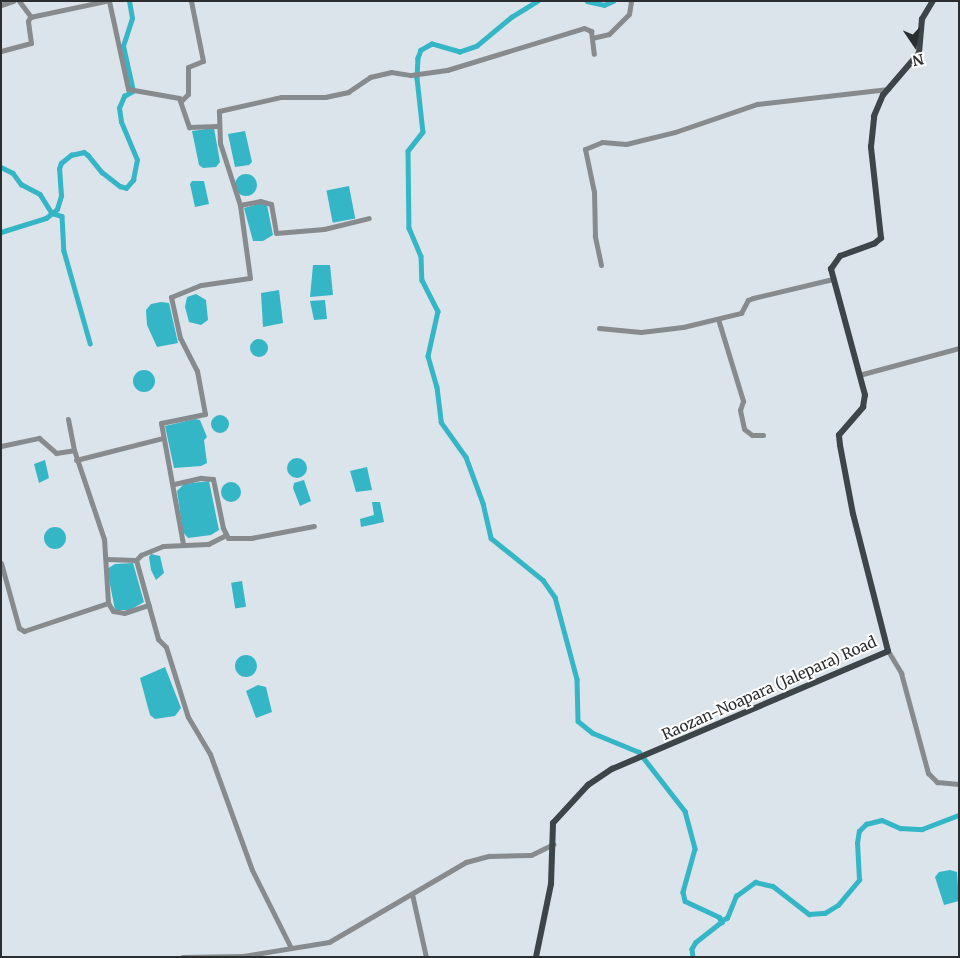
<!DOCTYPE html>
<style>
body{margin:0}
#map{position:relative;width:960px;height:958px;overflow:hidden;background:#dbe4eb;font-family:Merriweather,serif}
div>[style]{position:absolute}
.water>*{inset:0;background:#34b6c7;transform-origin:0 0}
.round{border-radius:50%}
.canal>*{height:4.5px;margin:-2.25px;padding:0 2.25px;transform-origin:2.25px;border-radius:2.25px;background:#34b6c7}
.minor>*{height:5px;margin:-2.5px;padding:0 2.5px;transform-origin:2.5px;border-radius:2.5px;background:#878b8d}
.major>*{height:6px;margin:-3px;padding:0 3px;transform-origin:3px;border-radius:3px;background:#3e4549}
span{translate:-50% -50%;white-space:nowrap;text-align:center;line-height:1.15;-webkit-text-stroke:4px #fff;paint-order:stroke}
.street-label{font-size:15px;color:#2b2e31}
.frame{position:absolute;inset:0;border:2px solid #2b2e31;pointer-events:none}
.north{position:absolute;left:890px;top:20px;width:50px;height:50px;-webkit-text-stroke:4px #fff;paint-order:stroke;rotate:168deg;font-size:14px;font-weight:700;line-height:20px;text-align:center;color:#2b2e31}
.north::after{content:'';display:block;margin:auto;width:18px;height:22px;background:#2b2e31;clip-path:polygon(50% 0,100% 100%,50% 72%,0 100%)}
</style>
<div id="map">
<div class="water">
<div style="clip-path:polygon(214px 128px,220px 162px,216px 167px,203px 168px,199px 165px,192px 131px)"></div>
<div style="clip-path:polygon(245px 131px,252px 162px,249px 165px,235px 167px,228px 134px)"></div>
<div class="round" style="left:235px;top:174px;width:22px;height:22px"></div>
<div style="clip-path:polygon(192px 181px,204px 181px,209px 204px,195px 207px,190px 184px)"></div>
<div style="left:349px;top:186px;width:33px;height:23px;rotate:79deg"></div>
<div style="clip-path:polygon(262px 203px,267px 205px,273px 235px,263px 241px,253px 241px,244px 208px)"></div>
<div style="clip-path:polygon(313px 265px,330px 265px,333px 295px,310px 297px)"></div>
<div style="clip-path:polygon(279px 290px,283px 323px,263px 327px,261px 293px)"></div>
<div style="clip-path:polygon(196px 294px,206px 300px,208px 320px,201px 325px,189px 322px,185px 307px,187px 297px)"></div>
<div style="clip-path:polygon(325px 300px,327px 319px,314px 320px,310px 301px)"></div>
<div style="clip-path:polygon(161px 302px,169px 303px,178px 343px,157px 347px,147px 325px,146px 310px,151px 304px)"></div>
<div class="round" style="left:250px;top:339px;width:18px;height:18px"></div>
<div class="round" style="left:133px;top:370px;width:22px;height:22px"></div>
<div class="round" style="left:211px;top:415px;width:18px;height:18px"></div>
<div style="clip-path:polygon(195px 419px,200px 420px,207px 437px,204px 440px,207px 463px,201px 466px,174px 468px,165px 426px)"></div>
<div class="round" style="left:287px;top:458px;width:20px;height:20px"></div>
<div style="clip-path:polygon(45px 460px,49px 478px,39px 483px,34px 464px)"></div>
<div style="clip-path:polygon(367px 467px,372px 490px,356px 492px,350px 471px)"></div>
<div style="clip-path:polygon(304px 480px,311px 501px,300px 506px,293px 488px,294px 483px)"></div>
<div style="clip-path:polygon(209px 481px,219px 530px,211px 535px,188px 538px,183px 532px,177px 491px,184px 484px)"></div>
<div class="round" style="left:221px;top:482px;width:20px;height:20px"></div>
<div style="clip-path:polygon(380px 502px,384px 522px,361px 527px,360px 519px,374px 515px,372px 502px)"></div>
<div class="round" style="left:44px;top:527px;width:22px;height:22px"></div>
<div style="clip-path:polygon(151px 554px,160px 556px,164px 573px,156px 580px,151px 570px,149px 557px)"></div>
<div style="clip-path:polygon(133px 563px,144px 602px,130px 610px,115px 610px,107px 569px,115px 564px)"></div>
<div style="left:242px;top:581px;width:26px;height:11px;rotate:81deg"></div>
<div class="round" style="left:235px;top:655px;width:22px;height:22px"></div>
<div style="clip-path:polygon(165px 667px,181px 708px,175px 716px,155px 719px,150px 715px,140px 678px)"></div>
<div style="clip-path:polygon(258px 685px,266px 687px,272px 712px,256px 718px,246px 691px)"></div>
<div style="clip-path:polygon(950px 870px,957px 872px,959px 901px,944px 905px,935px 877px,939px 872px)"></div>
</div>
<div class="canal">
<div style="left:538px;top:1px;width:31px;rotate:148deg"></div>
<div style="left:512px;top:17px;width:45px;rotate:140.4deg"></div>
<div style="left:477px;top:46px;width:18px;rotate:161deg"></div>
<div style="left:460px;top:52px;width:29px;rotate:-164deg"></div>
<div style="left:432px;top:44px;width:13px;rotate:151deg"></div>
<div style="left:421px;top:50px;width:9px;rotate:111deg"></div>
<div style="left:418px;top:58px;width:20px;rotate:93deg"></div>
<div style="left:417px;top:78px;width:54px;rotate:83.7deg"></div>
<div style="left:423px;top:132px;width:24px;rotate:128deg"></div>
<div style="left:408px;top:151px;width:77px;rotate:89.3deg"></div>
<div style="left:409px;top:228px;width:30px;rotate:67deg"></div>
<div style="left:421px;top:256px;width:24px;rotate:88deg"></div>
<div style="left:422px;top:280px;width:35px;rotate:63deg"></div>
<div style="left:438px;top:311px;width:46px;rotate:102.5deg"></div>
<div style="left:428px;top:356px;width:32px;rotate:74deg"></div>
<div style="left:437px;top:387px;width:35px;rotate:83deg"></div>
<div style="left:441px;top:422px;width:43px;rotate:54.5deg"></div>
<div style="left:466px;top:457px;width:49px;rotate:69.7deg"></div>
<div style="left:483px;top:503px;width:36px;rotate:77deg"></div>
<div style="left:491px;top:538px;width:67px;rotate:38.9deg"></div>
<div style="left:543px;top:580px;width:21px;rotate:55deg"></div>
<div style="left:555px;top:597px;width:85px;rotate:75deg"></div>
<div style="left:577px;top:679px;width:42px;rotate:88.6deg"></div>
<div style="left:578px;top:721px;width:19px;rotate:39deg"></div>
<div style="left:593px;top:733px;width:50px;rotate:22.4deg"></div>
<div style="left:639px;top:752px;width:75px;rotate:52.1deg"></div>
<div style="left:685px;top:811px;width:39px;rotate:75deg"></div>
<div style="left:695px;top:849px;width:45px;rotate:105.6deg"></div>
<div style="left:683px;top:892px;width:9px;rotate:77deg"></div>
<div style="left:685px;top:901px;width:38px;rotate:25deg"></div>
<div style="left:719px;top:917px;width:6px;rotate:59deg"></div>
<div style="left:722px;top:922px;width:33px;rotate:142deg"></div>
<div style="left:696px;top:942px;width:8px;rotate:120deg"></div>
<div style="left:692px;top:949px;width:8px;rotate:83deg"></div>
<div style="left:587px;top:1px;width:17px;rotate:13deg"></div>
<div style="left:604px;top:5px;width:10px;rotate:-24deg"></div>
<div style="left:1px;top:167px;width:13px;rotate:27deg"></div>
<div style="left:13px;top:173px;width:14px;rotate:54deg"></div>
<div style="left:21px;top:184px;width:21px;rotate:28deg"></div>
<div style="left:40px;top:194px;width:22px;rotate:58deg"></div>
<div style="left:52px;top:213px;width:10px;rotate:17deg"></div>
<div style="left:62px;top:216px;width:35px;rotate:87deg"></div>
<div style="left:64px;top:251px;width:96px;rotate:74.2deg"></div>
<div style="left:1px;top:232px;width:47px;rotate:-17.3deg"></div>
<div style="left:46px;top:218px;width:14px;rotate:-39deg"></div>
<div style="left:57px;top:209px;width:14px;rotate:-73deg"></div>
<div style="left:61px;top:196px;width:27px;rotate:-94deg"></div>
<div style="left:59px;top:169px;width:6px;rotate:-72deg"></div>
<div style="left:61px;top:163px;width:13px;rotate:-39deg"></div>
<div style="left:71px;top:155px;width:13px;rotate:-13deg"></div>
<div style="left:84px;top:152px;width:5px;rotate:37deg"></div>
<div style="left:88px;top:155px;width:22px;rotate:51deg"></div>
<div style="left:102px;top:172px;width:23px;rotate:38deg"></div>
<div style="left:120px;top:186px;width:6px;rotate:18deg"></div>
<div style="left:126px;top:188px;width:11px;rotate:-49deg"></div>
<div style="left:133px;top:180px;width:20px;rotate:-79deg"></div>
<div style="left:137px;top:160px;width:41px;rotate:-112.8deg"></div>
<div style="left:121px;top:122px;width:14px;rotate:-98deg"></div>
<div style="left:119px;top:108px;width:13px;rotate:-67deg"></div>
<div style="left:124px;top:96px;width:10px;rotate:-29deg"></div>
<div style="left:133px;top:91px;width:46px;rotate:-102.5deg"></div>
<div style="left:123px;top:46px;width:29px;rotate:-72deg"></div>
<div style="left:132px;top:18px;width:17px;rotate:-100deg"></div>
<div style="left:722px;top:920px;width:5px;rotate:-22deg"></div>
<div style="left:727px;top:918px;width:24px;rotate:-68deg"></div>
<div style="left:736px;top:896px;width:24px;rotate:-36deg"></div>
<div style="left:755px;top:882px;width:18px;rotate:13deg"></div>
<div style="left:773px;top:886px;width:46px;rotate:37.9deg"></div>
<div style="left:809px;top:914px;width:16px;rotate:-4deg"></div>
<div style="left:825px;top:913px;width:15px;rotate:-32deg"></div>
<div style="left:838px;top:905px;width:33px;rotate:-50deg"></div>
<div style="left:859px;top:880px;width:37px;rotate:-93deg"></div>
<div style="left:857px;top:843px;width:12px;rotate:-81deg"></div>
<div style="left:859px;top:831px;width:10px;rotate:-45deg"></div>
<div style="left:866px;top:824px;width:16px;rotate:-14deg"></div>
<div style="left:882px;top:820px;width:20px;rotate:24deg"></div>
<div style="left:900px;top:828px;width:22px;rotate:3deg"></div>
<div style="left:922px;top:829px;width:40px;rotate:-21deg"></div>
</div>
<div class="minor">
<div style="left:19px;top:1px;width:20px;rotate:53deg"></div>
<div style="left:109px;top:1px;width:90px;rotate:77.8deg"></div>
<div style="left:128px;top:89px;width:52px;rotate:10deg"></div>
<div style="left:179px;top:98px;width:31px;rotate:71deg"></div>
<div style="left:189px;top:127px;width:28px;rotate:-2deg"></div>
<div style="left:1px;top:5px;width:13px;rotate:-18deg"></div>
<div style="left:592px;top:38px;width:17px;rotate:-13deg"></div>
<div style="left:609px;top:34px;width:28px;rotate:-45deg"></div>
<div style="left:629px;top:14px;width:13px;rotate:-81deg"></div>
<div style="left:1px;top:51px;width:31px;rotate:-15deg"></div>
<div style="left:31px;top:43px;width:22px;rotate:-98deg"></div>
<div style="left:28px;top:21px;width:4px;rotate:-63deg"></div>
<div style="left:30px;top:17px;width:78px;rotate:-11.9deg"></div>
<div style="left:181px;top:101px;width:10px;rotate:-45deg"></div>
<div style="left:188px;top:94px;width:27px;rotate:-90deg"></div>
<div style="left:188px;top:67px;width:16px;rotate:-22deg"></div>
<div style="left:203px;top:61px;width:61px;rotate:-101.3deg"></div>
<div style="left:240px;top:205px;width:20px;rotate:-11deg"></div>
<div style="left:260px;top:201px;width:11px;rotate:15deg"></div>
<div style="left:271px;top:204px;width:29px;rotate:80deg"></div>
<div style="left:276px;top:233px;width:48px;rotate:-4.8deg"></div>
<div style="left:324px;top:229px;width:46px;rotate:-13.7deg"></div>
<div style="left:601px;top:265px;width:30px;rotate:-102deg"></div>
<div style="left:595px;top:236px;width:44px;rotate:-91.3deg"></div>
<div style="left:594px;top:192px;width:44px;rotate:-101.8deg"></div>
<div style="left:585px;top:149px;width:18px;rotate:-22deg"></div>
<div style="left:602px;top:142px;width:24px;rotate:5deg"></div>
<div style="left:626px;top:144px;width:50px;rotate:-13.8deg"></div>
<div style="left:675px;top:132px;width:87px;rotate:-18.9deg"></div>
<div style="left:757px;top:104px;width:132px;rotate:-6.5deg"></div>
<div style="left:718px;top:319px;width:86px;rotate:73deg"></div>
<div style="left:743px;top:401px;width:9px;rotate:108deg"></div>
<div style="left:740px;top:410px;width:19px;rotate:78deg"></div>
<div style="left:744px;top:429px;width:10px;rotate:37deg"></div>
<div style="left:752px;top:435px;width:11px"></div>
<div style="left:599px;top:328px;width:42px;rotate:5.4deg"></div>
<div style="left:641px;top:332px;width:42px;rotate:-6.8deg"></div>
<div style="left:683px;top:327px;width:60px;rotate:-13.6deg"></div>
<div style="left:741px;top:313px;width:15px;rotate:-62deg"></div>
<div style="left:748px;top:300px;width:5px;rotate:-22deg"></div>
<div style="left:753px;top:298px;width:82px;rotate:-13.4deg"></div>
<div style="left:859px;top:375px;width:104px;rotate:-15.1deg"></div>
<div style="left:68px;top:419px;width:32px;rotate:79deg"></div>
<div style="left:74px;top:450px;width:94px;rotate:71.4deg"></div>
<div style="left:104px;top:539px;width:64px;rotate:86.4deg"></div>
<div style="left:1px;top:446px;width:39px;rotate:-12deg"></div>
<div style="left:39px;top:438px;width:23px;rotate:41deg"></div>
<div style="left:56px;top:453px;width:18px;rotate:-9deg"></div>
<div style="left:76px;top:460px;width:90px;rotate:-14.2deg"></div>
<div style="left:174px;top:484px;width:28px;rotate:-13deg"></div>
<div style="left:201px;top:478px;width:12px;rotate:5deg"></div>
<div style="left:213px;top:479px;width:50px;rotate:78.5deg"></div>
<div style="left:223px;top:528px;width:11px;rotate:63deg"></div>
<div style="left:228px;top:538px;width:23px"></div>
<div style="left:251px;top:538px;width:64px;rotate:-10.8deg"></div>
<div style="left:226px;top:535px;width:20px;rotate:153deg"></div>
<div style="left:208px;top:544px;width:45px;rotate:177.5deg"></div>
<div style="left:163px;top:546px;width:24px;rotate:158deg"></div>
<div style="left:141px;top:555px;width:7px;rotate:135deg"></div>
<div style="left:136px;top:560px;width:82px;rotate:74.4deg"></div>
<div style="left:158px;top:639px;width:11px;rotate:45deg"></div>
<div style="left:166px;top:647px;width:73px;rotate:72.6deg"></div>
<div style="left:188px;top:717px;width:43px;rotate:59.3deg"></div>
<div style="left:210px;top:754px;width:123px;rotate:70.1deg"></div>
<div style="left:252px;top:870px;width:85px;rotate:63.4deg"></div>
<div style="left:183px;top:544px;width:123px;rotate:-100.3deg"></div>
<div style="left:161px;top:423px;width:45px;rotate:-11.6deg"></div>
<div style="left:205px;top:414px;width:44px;rotate:-100.5deg"></div>
<div style="left:197px;top:371px;width:37px;rotate:-117deg"></div>
<div style="left:180px;top:338px;width:42px;rotate:-102.4deg"></div>
<div style="left:171px;top:297px;width:32px;rotate:-22deg"></div>
<div style="left:201px;top:285px;width:49px;rotate:-8.1deg"></div>
<div style="left:250px;top:278px;width:74px;rotate:-97.8deg"></div>
<div style="left:240px;top:205px;width:65px;rotate:-107.9deg"></div>
<div style="left:220px;top:143px;width:32px;rotate:-92deg"></div>
<div style="left:219px;top:111px;width:64px;rotate:-12.7deg"></div>
<div style="left:281px;top:97px;width:44px"></div>
<div style="left:325px;top:97px;width:24px;rotate:-12deg"></div>
<div style="left:348px;top:92px;width:27px;rotate:-34deg"></div>
<div style="left:370px;top:77px;width:22px;rotate:-13deg"></div>
<div style="left:391px;top:72px;width:20px;rotate:9deg"></div>
<div style="left:411px;top:75px;width:36px;rotate:-8deg"></div>
<div style="left:447px;top:70px;width:143px;rotate:-17deg"></div>
<div style="left:584px;top:28px;width:8px;rotate:23deg"></div>
<div style="left:591px;top:31px;width:23px;rotate:83deg"></div>
<div style="left:106px;top:559px;width:30px;rotate:2deg"></div>
<div style="left:1px;top:563px;width:67px;rotate:74.5deg"></div>
<div style="left:19px;top:628px;width:6px;rotate:31deg"></div>
<div style="left:24px;top:631px;width:89px;rotate:-18.4deg"></div>
<div style="left:108px;top:603px;width:9px;rotate:58deg"></div>
<div style="left:113px;top:611px;width:11px;rotate:10deg"></div>
<div style="left:124px;top:613px;width:26px;rotate:-18deg"></div>
<div style="left:888px;top:651px;width:26px;rotate:59deg"></div>
<div style="left:901px;top:673px;width:104px;rotate:74.9deg"></div>
<div style="left:928px;top:773px;width:13px;rotate:45deg"></div>
<div style="left:937px;top:782px;width:22px;rotate:5deg"></div>
<div style="left:412px;top:894px;width:65px;rotate:77.5deg"></div>
<div style="left:182px;top:957px;width:61px;rotate:-0.9deg"></div>
<div style="left:243px;top:956px;width:87px;rotate:-9.2deg"></div>
<div style="left:329px;top:942px;width:159px;rotate:-30.3deg"></div>
<div style="left:466px;top:862px;width:24px;rotate:-15deg"></div>
<div style="left:489px;top:856px;width:42px;rotate:-1.4deg"></div>
<div style="left:531px;top:855px;width:25px;rotate:-26deg"></div>
</div>
<div class="major">
<div style="left:536px;top:957px;width:75px;rotate:-78.4deg"></div>
<div style="left:551px;top:884px;width:61px;rotate:-88.1deg"></div>
<div style="left:553px;top:823px;width:52px;rotate:-47.4deg"></div>
<div style="left:588px;top:785px;width:29px;rotate:-34deg"></div>
<div style="left:612px;top:769px;width:300px;rotate:-23.1deg"></div>
<div style="left:888px;top:651px;width:141px;rotate:-104.3deg"></div>
<div style="left:853px;top:514px;width:70px;rotate:-100.7deg"></div>
<div style="left:840px;top:445px;width:10px;rotate:-96deg"></div>
<div style="left:839px;top:435px;width:37px;rotate:-49deg"></div>
<div style="left:863px;top:407px;width:12px;rotate:-81deg"></div>
<div style="left:865px;top:395px;width:131px;rotate:-105.1deg"></div>
<div style="left:831px;top:269px;width:16px;rotate:-55deg"></div>
<div style="left:840px;top:256px;width:37px;rotate:-20deg"></div>
<div style="left:875px;top:243px;width:8px;rotate:-40deg"></div>
<div style="left:881px;top:238px;width:92px;rotate:-96.3deg"></div>
<div style="left:871px;top:147px;width:31px;rotate:-84deg"></div>
<div style="left:874px;top:116px;width:23px;rotate:-67deg"></div>
<div style="left:883px;top:95px;width:55px;rotate:-49.4deg"></div>
<div style="left:919px;top:53px;width:34px;rotate:-85deg"></div>
<div style="left:922px;top:19px;width:21px;rotate:-59deg"></div>
</div>
<div class="street-label">
<span style="left:769px;top:688px;rotate:-24deg">Raozan-Noapara (Jalepara) Road</span>
</div>
<div class="frame"></div>
<div class="north">N</div>
</div>
